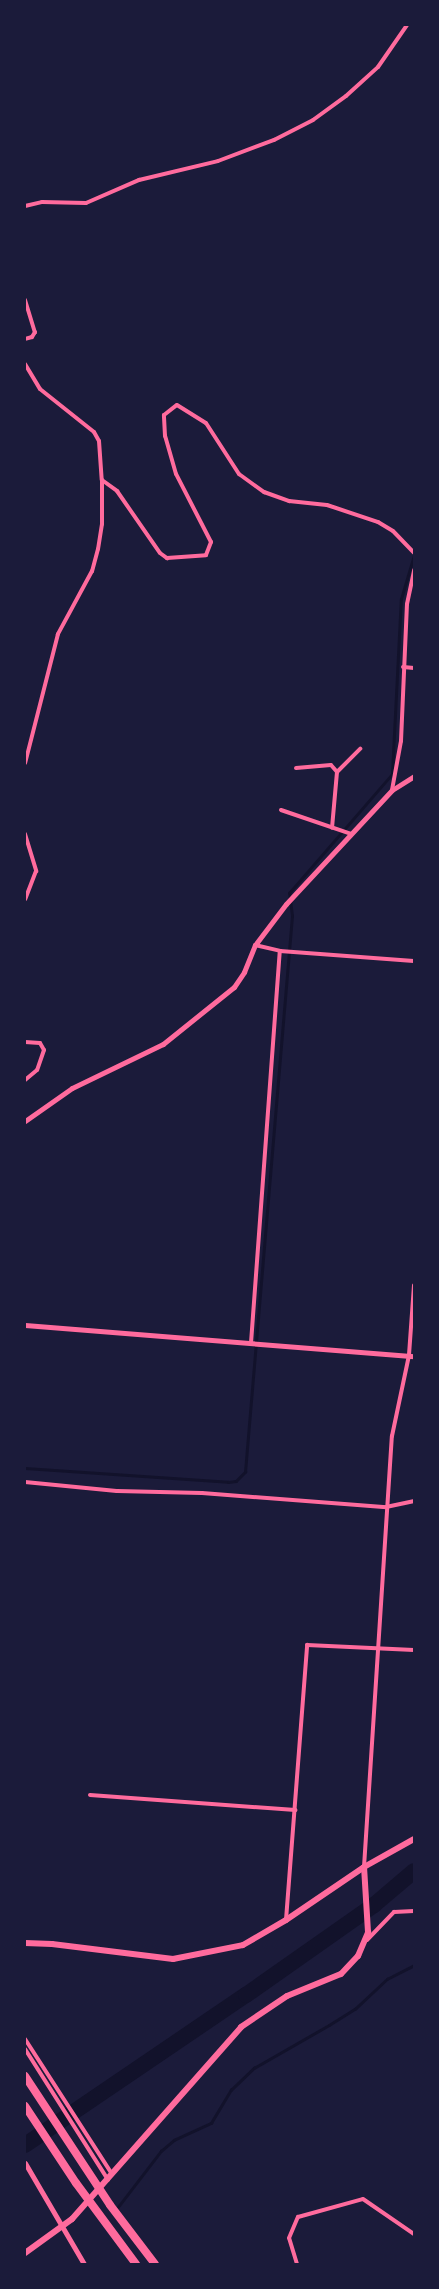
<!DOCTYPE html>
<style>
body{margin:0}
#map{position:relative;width:439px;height:2289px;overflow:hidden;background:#1b1b3a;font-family:Signika,sans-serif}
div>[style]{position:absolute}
.stream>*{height:2.5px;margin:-1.25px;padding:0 1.25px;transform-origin:1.25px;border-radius:1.25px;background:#12122b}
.river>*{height:16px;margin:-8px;padding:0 8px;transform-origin:8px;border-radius:8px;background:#12122b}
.minor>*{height:4px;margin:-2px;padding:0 2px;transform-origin:2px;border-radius:2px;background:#ff6b9d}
.tertiary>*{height:5px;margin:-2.5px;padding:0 2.5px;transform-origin:2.5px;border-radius:2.5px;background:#ff6b9d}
.primary>*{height:6px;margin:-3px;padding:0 3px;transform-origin:3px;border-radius:3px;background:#ff6b9d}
.motorway>*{height:8px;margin:-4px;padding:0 4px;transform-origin:4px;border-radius:4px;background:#ff6b9d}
span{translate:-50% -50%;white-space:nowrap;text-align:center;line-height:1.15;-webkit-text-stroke:5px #1b1b3a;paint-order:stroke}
.frame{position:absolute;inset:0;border:26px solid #1b1b3a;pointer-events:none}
</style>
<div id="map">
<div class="stream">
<div style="left:25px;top:1468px;width:203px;rotate:3.9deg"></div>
<div style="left:228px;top:1482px;width:8px;rotate:-7deg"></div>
<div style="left:236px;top:1481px;width:13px;rotate:-45deg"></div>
<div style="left:245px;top:1472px;width:558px;rotate:-85.17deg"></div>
<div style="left:292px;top:916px;width:23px;rotate:-97deg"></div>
<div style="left:289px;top:893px;width:157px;rotate:-49.1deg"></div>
<div style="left:392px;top:774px;width:175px;rotate:-87.1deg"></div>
<div style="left:401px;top:599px;width:46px;rotate:-73.5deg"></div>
<div style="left:118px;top:2207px;width:71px;rotate:-52.5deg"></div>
<div style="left:161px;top:2151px;width:17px;rotate:-40deg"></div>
<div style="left:174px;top:2140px;width:41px;rotate:-24.7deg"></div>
<div style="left:211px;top:2123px;width:39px;rotate:-59deg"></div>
<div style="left:231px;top:2090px;width:32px;rotate:-44deg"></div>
<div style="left:254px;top:2068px;width:86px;rotate:-29.8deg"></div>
<div style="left:329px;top:2025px;width:31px;rotate:-32deg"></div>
<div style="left:355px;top:2009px;width:44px;rotate:-43.2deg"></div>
<div style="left:387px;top:1979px;width:30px;rotate:-27deg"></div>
</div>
<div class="river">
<div style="left:25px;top:2145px;width:267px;rotate:-34.2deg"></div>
<div style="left:246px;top:1995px;width:156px;rotate:-35.1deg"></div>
<div style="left:374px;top:1905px;width:52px;rotate:-40.4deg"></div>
</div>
<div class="minor">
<div style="left:25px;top:206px;width:17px;rotate:-13deg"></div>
<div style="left:42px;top:202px;width:44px;rotate:1.3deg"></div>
<div style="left:86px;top:203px;width:58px;rotate:-23.5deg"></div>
<div style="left:139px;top:180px;width:81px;rotate:-13.5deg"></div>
<div style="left:218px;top:161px;width:60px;rotate:-20.6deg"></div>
<div style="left:274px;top:140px;width:44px;rotate:-27.1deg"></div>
<div style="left:313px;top:120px;width:41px;rotate:-36deg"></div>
<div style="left:346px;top:96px;width:43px;rotate:-42.2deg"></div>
<div style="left:378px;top:67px;width:51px;rotate:-55.4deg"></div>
<div style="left:25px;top:300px;width:34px;rotate:73deg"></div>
<div style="left:35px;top:332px;width:6px;rotate:121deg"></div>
<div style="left:32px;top:337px;width:7px;rotate:164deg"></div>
<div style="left:25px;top:364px;width:29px;rotate:59deg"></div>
<div style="left:40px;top:389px;width:69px;rotate:38.5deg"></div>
<div style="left:94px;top:432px;width:10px;rotate:61deg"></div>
<div style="left:99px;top:441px;width:39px;rotate:86deg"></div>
<div style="left:102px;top:480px;width:44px;rotate:90deg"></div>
<div style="left:102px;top:524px;width:25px;rotate:99deg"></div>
<div style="left:98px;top:549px;width:23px;rotate:105deg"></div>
<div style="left:92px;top:571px;width:72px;rotate:118.4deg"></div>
<div style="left:58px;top:634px;width:133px;rotate:104.3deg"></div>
<div style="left:102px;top:480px;width:19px;rotate:36deg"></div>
<div style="left:117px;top:491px;width:75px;rotate:55.3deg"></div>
<div style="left:160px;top:553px;width:9px;rotate:36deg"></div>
<div style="left:167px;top:558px;width:39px;rotate:-4deg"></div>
<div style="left:206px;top:555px;width:14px;rotate:-69deg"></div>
<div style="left:211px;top:542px;width:76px;rotate:-117.2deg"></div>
<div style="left:176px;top:474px;width:40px;rotate:-106deg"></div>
<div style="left:165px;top:436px;width:21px;rotate:-93deg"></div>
<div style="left:164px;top:415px;width:16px;rotate:-38deg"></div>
<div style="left:177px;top:405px;width:34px;rotate:32deg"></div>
<div style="left:206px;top:423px;width:61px;rotate:57.1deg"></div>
<div style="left:239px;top:474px;width:31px;rotate:36deg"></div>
<div style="left:264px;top:492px;width:27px;rotate:20deg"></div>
<div style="left:289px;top:501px;width:38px;rotate:6deg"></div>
<div style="left:327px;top:505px;width:54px;rotate:18.4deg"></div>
<div style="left:378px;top:522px;width:17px;rotate:31deg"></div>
<div style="left:393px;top:531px;width:30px;rotate:46deg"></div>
<div style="left:403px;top:667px;width:11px;rotate:5deg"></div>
<div style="left:296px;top:768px;width:35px;rotate:-5deg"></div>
<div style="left:331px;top:765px;width:9px;rotate:49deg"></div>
<div style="left:337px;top:772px;width:56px;rotate:95.1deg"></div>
<div style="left:337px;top:772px;width:33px;rotate:-45deg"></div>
<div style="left:392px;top:790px;width:50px;rotate:-79.6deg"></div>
<div style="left:401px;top:741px;width:137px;rotate:-87.5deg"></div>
<div style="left:407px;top:604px;width:35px;rotate:-78deg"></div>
<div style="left:281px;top:810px;width:74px;rotate:18.9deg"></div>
<div style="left:25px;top:834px;width:39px;rotate:73deg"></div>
<div style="left:36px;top:871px;width:30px;rotate:111deg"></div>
<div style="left:255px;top:945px;width:26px;rotate:13deg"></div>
<div style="left:280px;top:951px;width:134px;rotate:4.3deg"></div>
<div style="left:25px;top:1042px;width:15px;rotate:4deg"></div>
<div style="left:40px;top:1043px;width:8px;rotate:60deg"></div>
<div style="left:44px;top:1050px;width:21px;rotate:109deg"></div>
<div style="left:37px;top:1070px;width:16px;rotate:140deg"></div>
<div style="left:251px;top:1343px;width:393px;rotate:-85.8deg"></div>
<div style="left:25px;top:1482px;width:92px;rotate:5.6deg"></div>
<div style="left:117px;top:1491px;width:85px;rotate:1.3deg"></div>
<div style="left:202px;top:1493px;width:185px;rotate:4.4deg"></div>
<div style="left:386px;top:1507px;width:29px;rotate:-12deg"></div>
<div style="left:90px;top:1795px;width:206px;rotate:4.2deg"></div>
<div style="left:364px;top:1867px;width:432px;rotate:-86.3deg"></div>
<div style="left:392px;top:1436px;width:83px;rotate:-78.1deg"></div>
<div style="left:409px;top:1355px;width:70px;rotate:-85.9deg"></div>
<div style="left:286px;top:1920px;width:276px;rotate:-85.6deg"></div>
<div style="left:307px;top:1645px;width:107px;rotate:2.7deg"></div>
<div style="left:367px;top:1940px;width:39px;rotate:-46deg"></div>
<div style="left:394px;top:1912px;width:20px;rotate:-3deg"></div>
<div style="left:25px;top:2039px;width:161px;rotate:57.2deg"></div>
<div style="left:25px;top:2049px;width:155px;rotate:57.6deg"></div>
<div style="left:297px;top:2264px;width:27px;rotate:-107deg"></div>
<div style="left:289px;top:2238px;width:23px;rotate:-67deg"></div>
<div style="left:298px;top:2217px;width:67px;rotate:-15.5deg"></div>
<div style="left:363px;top:2199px;width:62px;rotate:34.5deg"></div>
</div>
<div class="tertiary">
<div style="left:25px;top:1121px;width:57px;rotate:-35.1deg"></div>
<div style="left:72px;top:1088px;width:101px;rotate:-25.8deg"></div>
<div style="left:163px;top:1044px;width:91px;rotate:-38.8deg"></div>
<div style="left:234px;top:987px;width:18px;rotate:-56deg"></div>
<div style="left:244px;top:972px;width:29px;rotate:-68deg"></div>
<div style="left:255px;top:945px;width:51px;rotate:-52.9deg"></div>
<div style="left:286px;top:904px;width:156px;rotate:-47.1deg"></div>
<div style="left:392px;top:790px;width:26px;rotate:-32deg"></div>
<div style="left:25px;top:1325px;width:390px;rotate:4.6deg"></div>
<div style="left:25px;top:2163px;width:117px;rotate:59.7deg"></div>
</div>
<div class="primary">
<div style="left:25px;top:1943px;width:27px;rotate:2deg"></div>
<div style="left:52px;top:1944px;width:122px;rotate:7.1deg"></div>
<div style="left:173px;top:1959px;width:71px;rotate:-11.3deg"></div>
<div style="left:243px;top:1945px;width:50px;rotate:-30.2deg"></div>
<div style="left:286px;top:1920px;width:94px;rotate:-34.2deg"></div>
<div style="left:364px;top:1867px;width:57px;rotate:-29.2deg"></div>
<div style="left:25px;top:2253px;width:58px;rotate:-35.9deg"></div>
<div style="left:72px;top:2219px;width:256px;rotate:-48.6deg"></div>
<div style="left:241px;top:2027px;width:55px;rotate:-34deg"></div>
<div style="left:287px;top:1996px;width:58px;rotate:-22.2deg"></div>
<div style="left:341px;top:1974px;width:25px;rotate:-47deg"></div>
<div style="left:358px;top:1956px;width:26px;rotate:-67deg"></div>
<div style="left:368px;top:1932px;width:65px;rotate:-93.5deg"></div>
</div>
<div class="motorway">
<div style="left:25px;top:2076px;width:154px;rotate:56.6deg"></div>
<div style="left:110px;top:2205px;width:74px;rotate:52.7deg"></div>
<div style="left:25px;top:2106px;width:92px;rotate:56.5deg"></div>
<div style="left:76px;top:2183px;width:101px;rotate:53.5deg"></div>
</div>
<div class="frame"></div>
</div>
